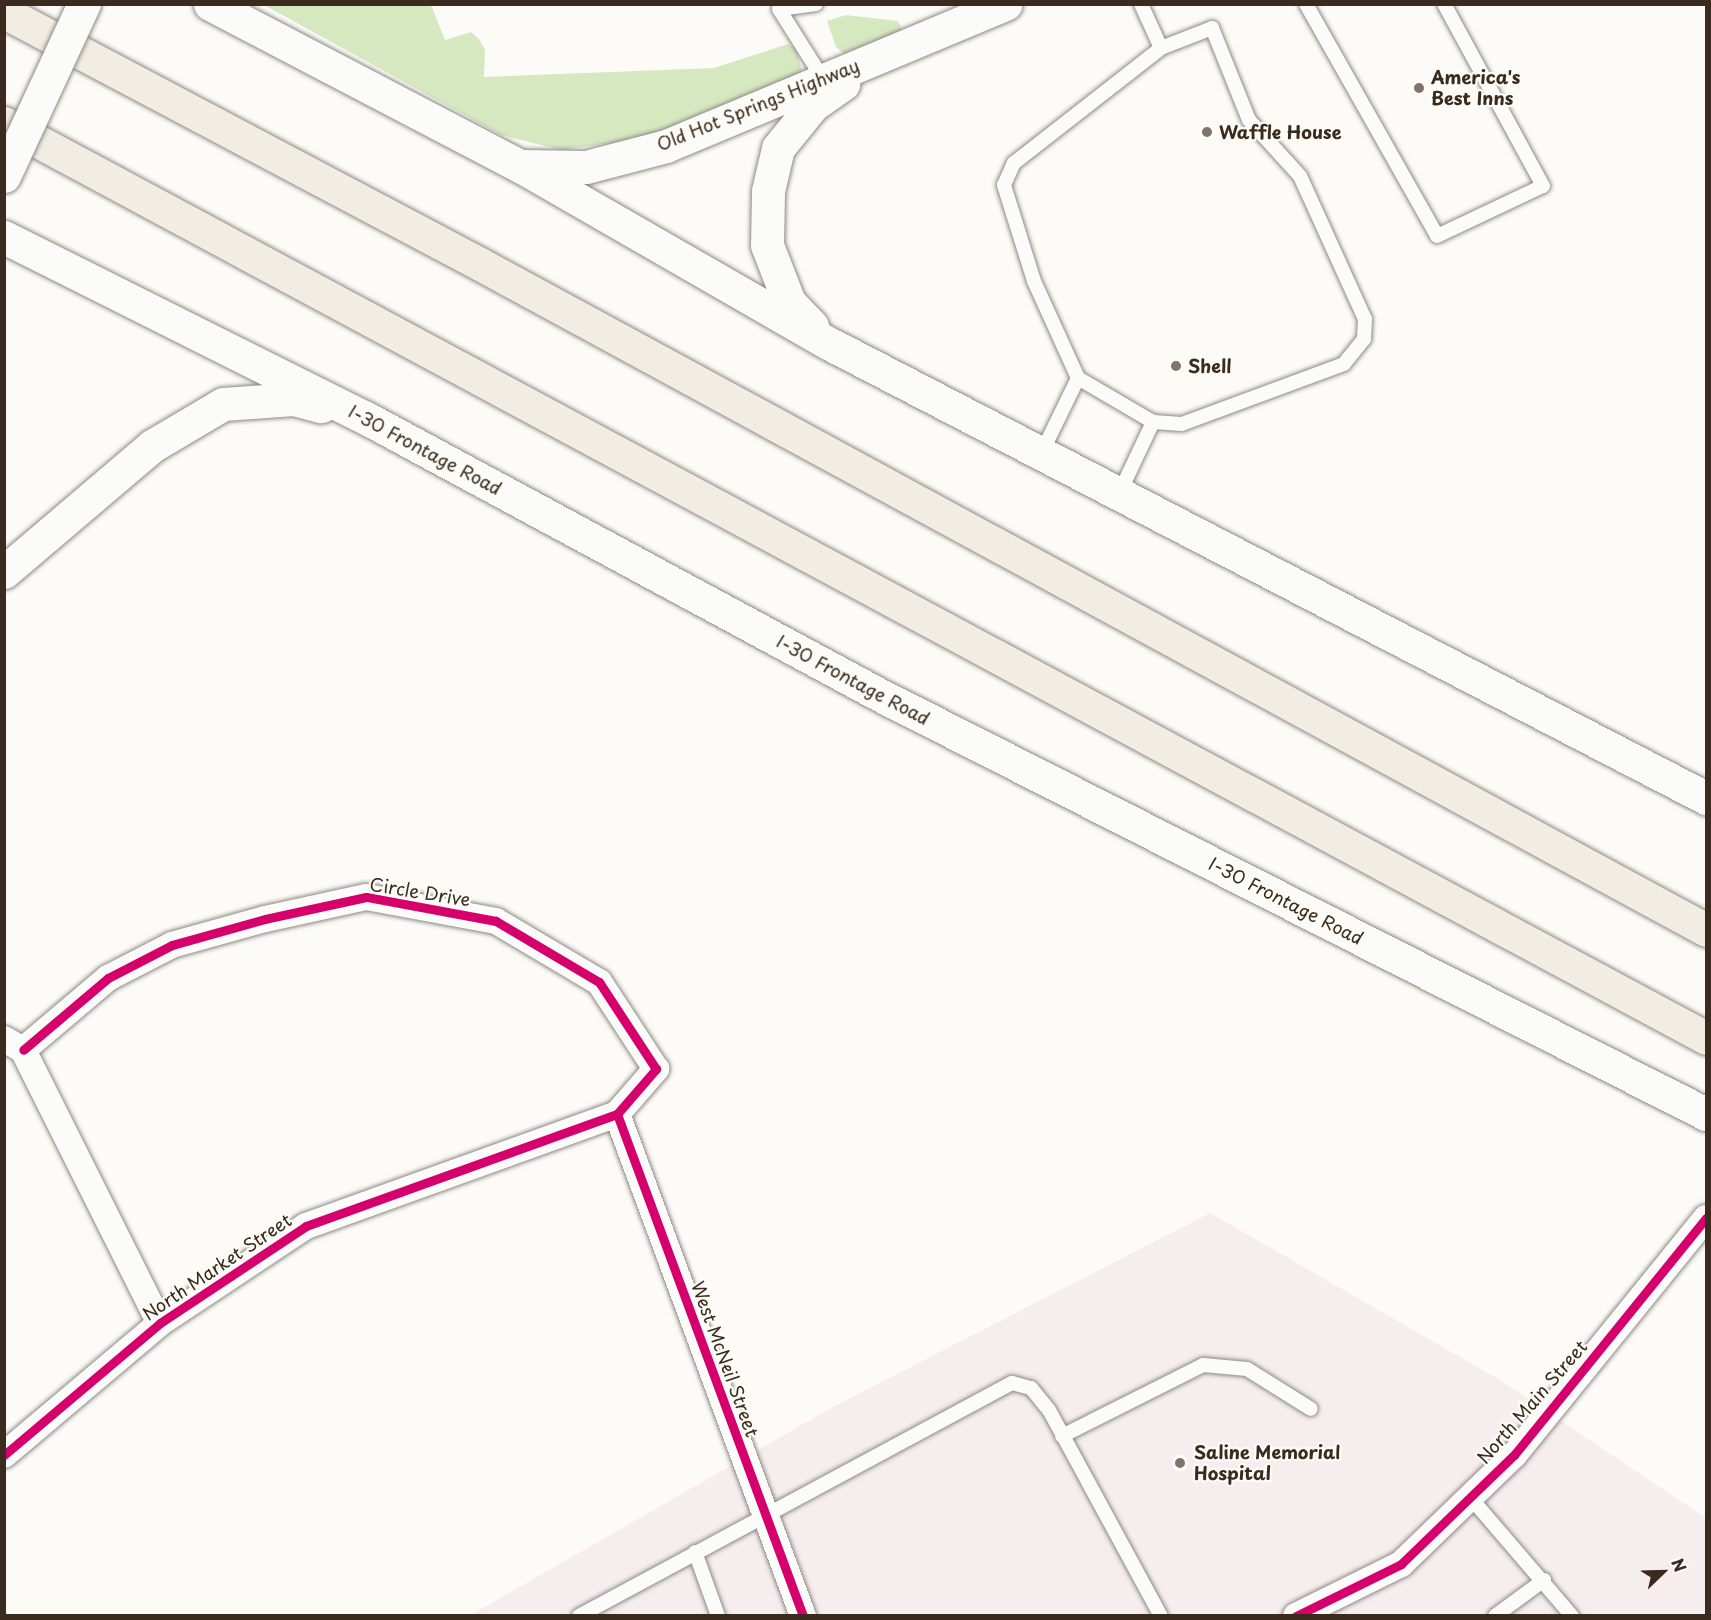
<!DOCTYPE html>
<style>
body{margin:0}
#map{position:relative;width:1711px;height:1620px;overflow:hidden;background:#fcfbf8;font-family:"Playpen Sans",sans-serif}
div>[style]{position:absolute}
.built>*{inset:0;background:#f6edef}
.green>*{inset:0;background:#d6e8c0}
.roads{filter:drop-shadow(0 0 2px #8d8985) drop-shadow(0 0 2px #8d8985)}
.service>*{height:14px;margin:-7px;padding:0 7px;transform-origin:7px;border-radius:7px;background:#fbfbf9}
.minor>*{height:26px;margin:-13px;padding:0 13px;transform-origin:13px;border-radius:13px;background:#fbfbf9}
.secondary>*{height:33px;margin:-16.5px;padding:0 16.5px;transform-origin:16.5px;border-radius:16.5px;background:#fbfbf9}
.motorway>*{height:33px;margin:-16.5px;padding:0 16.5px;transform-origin:16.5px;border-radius:16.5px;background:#f1ede3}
.bridges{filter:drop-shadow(0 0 2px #8d8985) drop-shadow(0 0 2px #8d8985)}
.secondary-bridge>*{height:33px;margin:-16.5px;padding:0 16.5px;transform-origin:16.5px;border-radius:16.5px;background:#fbfbf9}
.cycleway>*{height:9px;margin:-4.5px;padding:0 4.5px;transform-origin:4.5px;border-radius:4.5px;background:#d6006c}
.dots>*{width:16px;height:16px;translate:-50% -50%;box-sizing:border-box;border:3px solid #fdfcf7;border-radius:50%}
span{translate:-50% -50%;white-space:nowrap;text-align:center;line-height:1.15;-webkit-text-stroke:4.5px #fdfcf7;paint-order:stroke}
.poi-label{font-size:18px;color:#3b2a1e;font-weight:700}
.left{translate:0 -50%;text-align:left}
.street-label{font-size:18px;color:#3b2a1e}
.frame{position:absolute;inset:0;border:6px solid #3b2a1e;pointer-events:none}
.north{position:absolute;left:1633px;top:1542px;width:60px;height:60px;-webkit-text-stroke:4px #fdfcf7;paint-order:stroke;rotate:67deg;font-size:16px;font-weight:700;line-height:24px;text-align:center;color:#3b2a1e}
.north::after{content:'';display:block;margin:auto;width:21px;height:27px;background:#3b2a1e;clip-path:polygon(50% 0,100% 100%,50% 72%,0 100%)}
</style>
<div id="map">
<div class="built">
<div style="clip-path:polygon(1210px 1213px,1500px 1380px,1706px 1518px,1706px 1615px,469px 1616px,831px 1408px)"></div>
</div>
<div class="green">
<div style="clip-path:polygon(264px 5px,431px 5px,445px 40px,471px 32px,479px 39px,485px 50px,484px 77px,714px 68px,788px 44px,796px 49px,802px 70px,795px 87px,677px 134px,561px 150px,501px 135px)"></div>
<div style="clip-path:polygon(846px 15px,898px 21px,902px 29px,900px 38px,850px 59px,836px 47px,827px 21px)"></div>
</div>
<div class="roads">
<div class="service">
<div style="left:816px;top:4px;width:37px;rotate:172deg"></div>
<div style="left:779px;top:9px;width:83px;rotate:57.8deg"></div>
<div style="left:1141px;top:4px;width:48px;rotate:65.6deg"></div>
<div style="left:1306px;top:4px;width:266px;rotate:60.5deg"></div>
<div style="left:1437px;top:236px;width:117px;rotate:-25.3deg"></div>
<div style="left:1543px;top:186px;width:207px;rotate:-118.5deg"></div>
<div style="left:1212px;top:28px;width:99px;rotate:68.1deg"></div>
<div style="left:1249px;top:120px;width:76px;rotate:47.7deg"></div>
<div style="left:1300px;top:176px;width:157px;rotate:65.6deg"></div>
<div style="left:1365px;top:319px;width:20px;rotate:93deg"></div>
<div style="left:1364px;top:339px;width:32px;rotate:129deg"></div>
<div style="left:1344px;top:364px;width:173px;rotate:159.7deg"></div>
<div style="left:1182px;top:424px;width:29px;rotate:-176deg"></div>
<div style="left:1153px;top:422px;width:87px;rotate:-149.6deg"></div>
<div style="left:1078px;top:378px;width:107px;rotate:-114.4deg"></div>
<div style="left:1034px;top:281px;width:101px;rotate:-107.4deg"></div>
<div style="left:1004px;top:185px;width:24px;rotate:-66deg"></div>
<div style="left:1014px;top:163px;width:187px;rotate:-38deg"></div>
<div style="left:1161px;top:48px;width:55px;rotate:-21.4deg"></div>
<div style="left:1041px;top:454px;width:85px;rotate:-64deg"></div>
<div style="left:1119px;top:494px;width:80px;rotate:-64.7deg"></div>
<div style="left:1062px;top:1436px;width:158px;rotate:-26.7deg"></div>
<div style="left:1203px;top:1365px;width:44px;rotate:5.2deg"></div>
<div style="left:1247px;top:1369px;width:75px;rotate:32deg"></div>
<div style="left:1470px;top:1497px;width:157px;rotate:49.4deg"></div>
<div style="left:695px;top:1552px;width:68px;rotate:70.2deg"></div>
<div style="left:579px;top:1616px;width:492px;rotate:-28.3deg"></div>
<div style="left:1012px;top:1383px;width:20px;rotate:15deg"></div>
<div style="left:1031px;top:1388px;width:28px;rotate:51deg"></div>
<div style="left:1049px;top:1410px;width:234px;rotate:61.5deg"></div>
<div style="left:1495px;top:1616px;width:61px;rotate:-36.3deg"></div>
</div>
<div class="minor">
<div style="left:4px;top:1039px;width:22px;rotate:30deg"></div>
<div style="left:23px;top:1050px;width:305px;rotate:63.4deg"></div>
<div style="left:617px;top:1114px;width:535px;rotate:69.67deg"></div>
<div style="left:4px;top:1455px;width:204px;rotate:-40.2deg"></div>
<div style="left:160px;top:1323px;width:175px;rotate:-33.6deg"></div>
<div style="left:306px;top:1226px;width:331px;rotate:-19.8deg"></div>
<div style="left:617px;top:1114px;width:60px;rotate:-49.1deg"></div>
<div style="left:656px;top:1069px;width:104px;rotate:-123.2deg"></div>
<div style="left:599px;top:982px;width:120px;rotate:-149.4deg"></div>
<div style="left:496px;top:921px;width:132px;rotate:-169.5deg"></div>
<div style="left:366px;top:897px;width:103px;rotate:167.7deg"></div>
<div style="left:265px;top:919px;width:97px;rotate:164.4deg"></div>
<div style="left:172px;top:945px;width:72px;rotate:152.7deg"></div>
<div style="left:108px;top:978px;width:111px;rotate:139.7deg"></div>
<div style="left:1296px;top:1616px;width:117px;rotate:-26.3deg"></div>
<div style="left:1401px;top:1564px;width:157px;rotate:-44deg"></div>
<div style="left:1514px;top:1455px;width:305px;rotate:-51deg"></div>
</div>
<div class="secondary">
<div style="left:210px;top:4px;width:350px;rotate:27.6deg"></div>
<div style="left:520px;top:166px;width:357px;rotate:29.9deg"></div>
<div style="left:830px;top:344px;width:987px;rotate:27.4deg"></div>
<div style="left:522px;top:166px;width:64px;rotate:0.9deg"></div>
<div style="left:586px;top:167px;width:83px;rotate:-14.7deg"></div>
<div style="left:666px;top:146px;width:368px;rotate:-22.7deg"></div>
<div style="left:4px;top:237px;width:405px;rotate:26.6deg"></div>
<div style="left:366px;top:418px;width:579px;rotate:28.33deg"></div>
<div style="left:876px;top:693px;width:931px;rotate:26.9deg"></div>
<div style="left:812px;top:326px;width:33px;rotate:-134deg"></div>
<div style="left:789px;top:302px;width:61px;rotate:-111.1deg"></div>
<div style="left:767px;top:245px;width:54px;rotate:-88.9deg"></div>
<div style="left:768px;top:191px;width:44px;rotate:-76.9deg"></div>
<div style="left:778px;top:148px;width:55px;rotate:-50.9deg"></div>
<div style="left:813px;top:105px;width:37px;rotate:-35deg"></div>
<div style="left:4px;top:572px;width:194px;rotate:-40.4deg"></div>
<div style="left:152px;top:446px;width:82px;rotate:-30.6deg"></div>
<div style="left:223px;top:404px;width:71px;rotate:-4deg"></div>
<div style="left:294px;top:399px;width:28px;rotate:15deg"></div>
</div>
<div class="motorway">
<div style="left:4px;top:12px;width:539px;rotate:27.9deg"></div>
<div style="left:480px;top:264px;width:1395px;rotate:28.51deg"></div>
<div style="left:4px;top:123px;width:1932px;rotate:28.26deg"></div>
</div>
</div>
<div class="bridges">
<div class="secondary-bridge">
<div style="left:4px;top:176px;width:190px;rotate:-65.1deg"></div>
</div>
</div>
<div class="cycleway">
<div style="left:617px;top:1114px;width:535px;rotate:69.67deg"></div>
<div style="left:4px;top:1455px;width:204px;rotate:-40.2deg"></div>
<div style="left:160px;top:1323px;width:175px;rotate:-33.6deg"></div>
<div style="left:306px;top:1226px;width:331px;rotate:-19.8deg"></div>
<div style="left:617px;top:1114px;width:60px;rotate:-49.1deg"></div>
<div style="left:656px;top:1069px;width:104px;rotate:-123.2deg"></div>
<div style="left:599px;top:982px;width:120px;rotate:-149.4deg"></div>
<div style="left:496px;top:921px;width:132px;rotate:-169.5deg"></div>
<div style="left:366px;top:897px;width:103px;rotate:167.7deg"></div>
<div style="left:265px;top:919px;width:97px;rotate:164.4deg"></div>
<div style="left:172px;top:945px;width:72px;rotate:152.7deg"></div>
<div style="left:108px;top:978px;width:111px;rotate:139.7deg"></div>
<div style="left:1296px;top:1616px;width:117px;rotate:-26.3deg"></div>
<div style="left:1401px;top:1564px;width:157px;rotate:-44deg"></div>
<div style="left:1514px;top:1455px;width:305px;rotate:-51deg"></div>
</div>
<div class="dots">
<div style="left:1419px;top:88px;background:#7f736a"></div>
<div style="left:1207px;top:132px;background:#7f736a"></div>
<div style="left:1176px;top:366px;background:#7f736a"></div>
<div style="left:1180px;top:1463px;background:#7f736a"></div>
</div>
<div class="poi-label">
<span class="left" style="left:1431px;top:88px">America's<br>Best Inns</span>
<span class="left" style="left:1219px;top:132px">Waffle House</span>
<span class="left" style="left:1188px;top:366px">Shell</span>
<span class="left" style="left:1194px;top:1463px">Saline Memorial<br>Hospital</span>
</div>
<div class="street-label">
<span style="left:758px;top:105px;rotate:-22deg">Old Hot Springs Highway</span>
<span style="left:425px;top:450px;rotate:28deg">I-30 Frontage Road</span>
<span style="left:853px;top:680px;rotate:28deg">I-30 Frontage Road</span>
<span style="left:420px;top:892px;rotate:9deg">Circle Drive</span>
<span style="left:1286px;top:901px;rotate:27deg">I-30 Frontage Road</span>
<span style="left:217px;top:1267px;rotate:-34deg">North Market Street</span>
<span style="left:725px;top:1359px;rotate:70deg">West McNeil Street</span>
<span style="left:1532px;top:1402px;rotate:-49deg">North Main Street</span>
</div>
<div class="frame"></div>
<div class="north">N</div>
</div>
